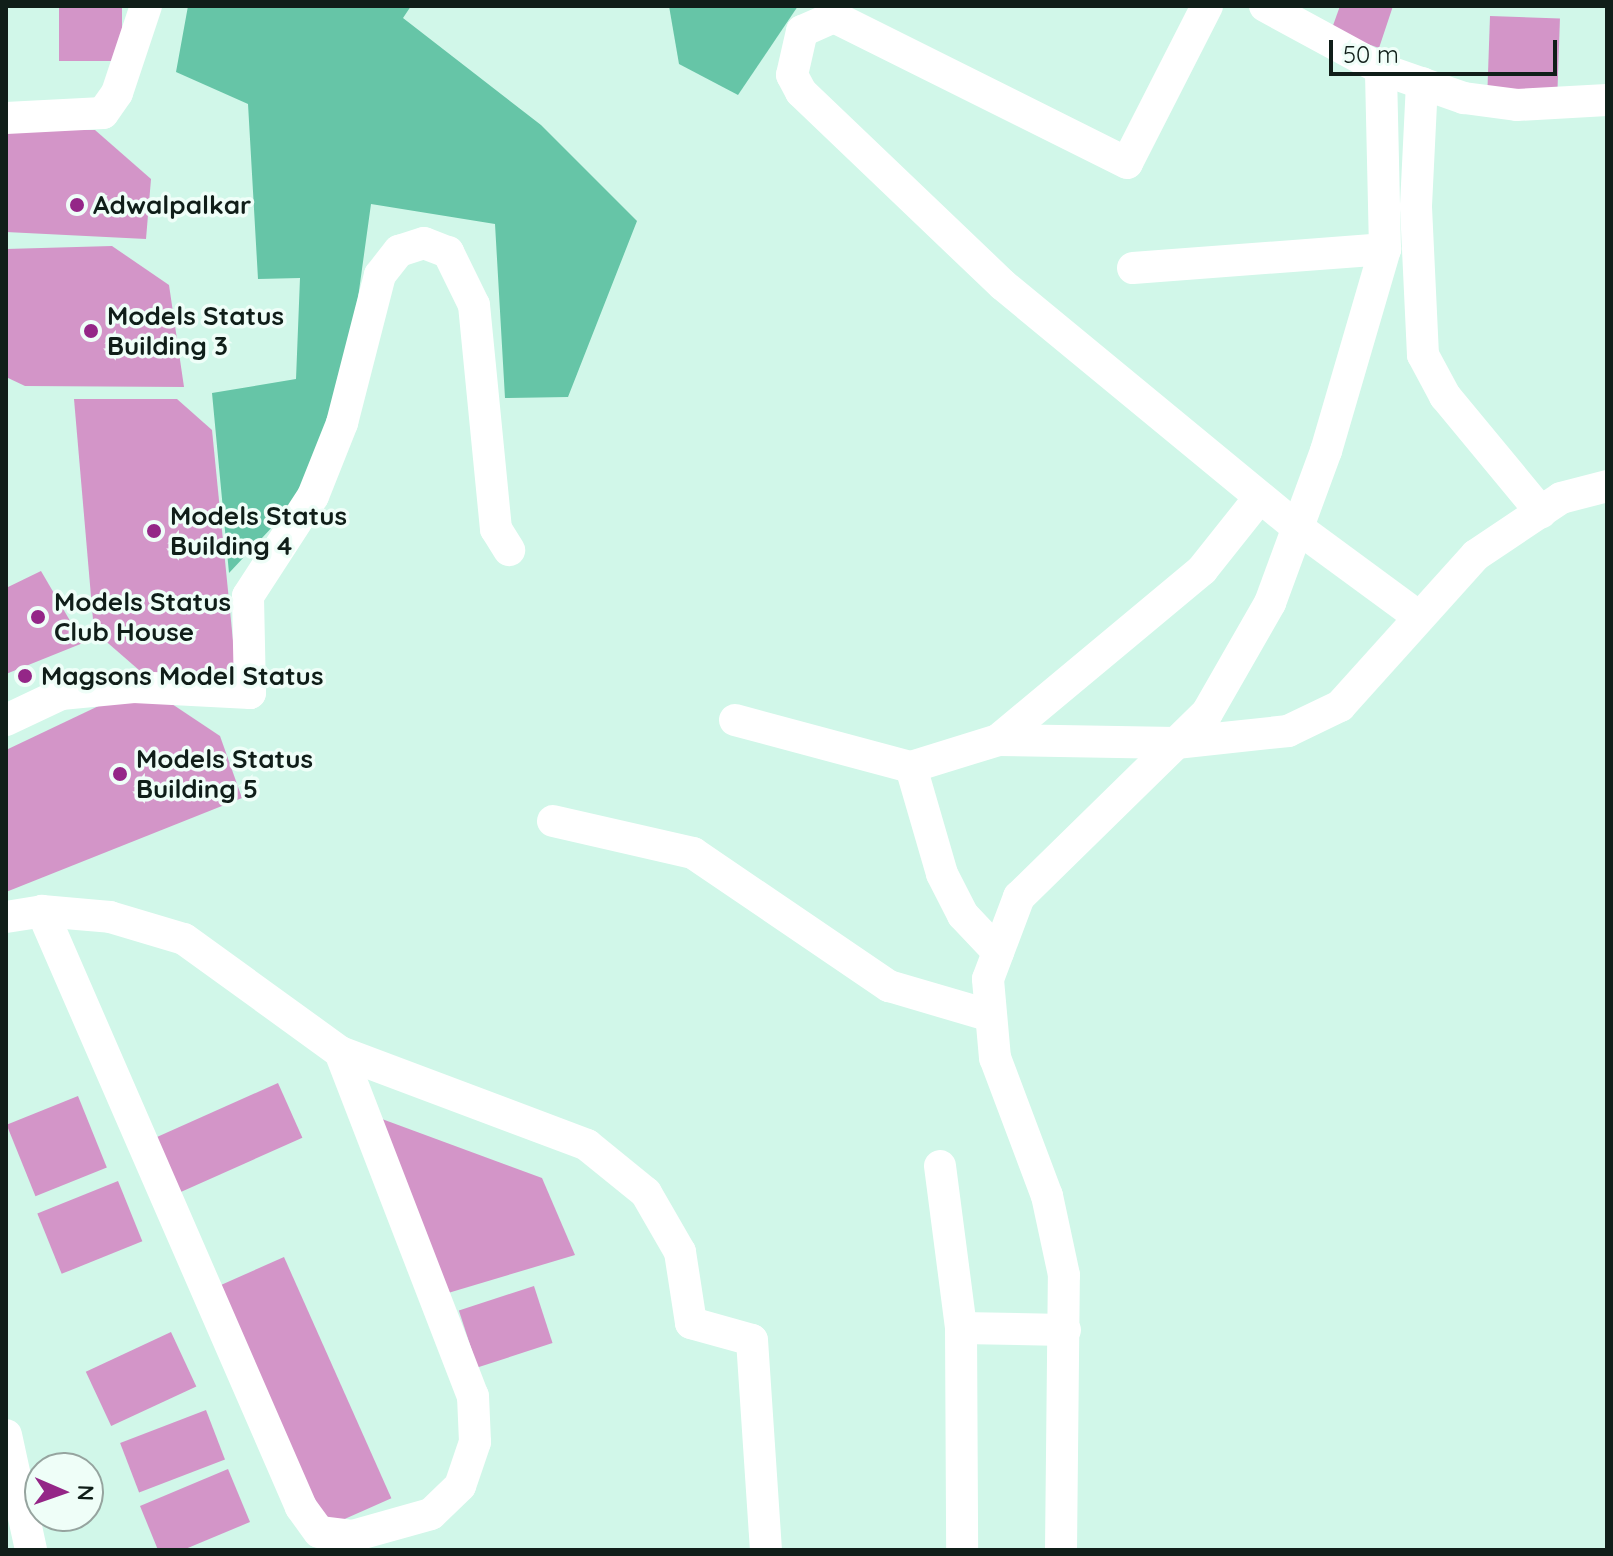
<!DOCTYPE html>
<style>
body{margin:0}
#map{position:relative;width:1613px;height:1556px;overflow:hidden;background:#d1f7e9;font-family:Quicksand,sans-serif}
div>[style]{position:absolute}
.forest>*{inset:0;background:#66c5a7}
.building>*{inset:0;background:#d395c8;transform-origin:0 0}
.minor>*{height:32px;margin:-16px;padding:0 16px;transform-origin:16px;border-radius:16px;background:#fff}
.dots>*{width:22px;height:22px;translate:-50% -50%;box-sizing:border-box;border:4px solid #effef8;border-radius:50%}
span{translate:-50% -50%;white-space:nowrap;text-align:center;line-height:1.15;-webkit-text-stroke:7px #effef8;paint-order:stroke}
.poi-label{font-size:26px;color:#101e19;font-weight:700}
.left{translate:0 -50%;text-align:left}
.frame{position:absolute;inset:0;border:8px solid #101e19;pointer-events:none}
.north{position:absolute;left:24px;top:1452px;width:80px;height:80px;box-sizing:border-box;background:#effef8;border:2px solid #96a49f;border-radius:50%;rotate:92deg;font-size:22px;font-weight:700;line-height:32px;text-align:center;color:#101e19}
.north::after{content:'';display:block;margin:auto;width:28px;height:36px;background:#942687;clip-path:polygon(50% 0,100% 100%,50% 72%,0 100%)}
.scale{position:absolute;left:1329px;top:40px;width:228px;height:36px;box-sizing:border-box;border:4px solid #101e19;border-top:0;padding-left:10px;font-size:24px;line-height:28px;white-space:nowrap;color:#101e19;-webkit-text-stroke:6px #effef8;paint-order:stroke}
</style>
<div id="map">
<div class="forest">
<div style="clip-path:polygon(188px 6px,411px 6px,403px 18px,541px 125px,637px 221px,568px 397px,505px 398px,495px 224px,371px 204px,349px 363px,306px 491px,229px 573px,212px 393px,296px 379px,300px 278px,258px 279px,248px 104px,176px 72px)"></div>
<div style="clip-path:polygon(669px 6px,798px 6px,738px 95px,679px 64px)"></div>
</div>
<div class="building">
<div style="left:59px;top:6px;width:63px;height:55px"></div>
<div style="clip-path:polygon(1340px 6px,1393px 6px,1379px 48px,1331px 31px)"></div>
<div style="left:1490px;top:16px;width:70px;height:85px;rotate:2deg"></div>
<div style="clip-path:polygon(6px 130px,95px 130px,151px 179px,146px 239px,6px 232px)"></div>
<div style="clip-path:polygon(112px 246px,169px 285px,184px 387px,25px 386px,6px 377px,6px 249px)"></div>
<div style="clip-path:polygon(74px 399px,177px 399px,212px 430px,237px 681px,147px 677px,94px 631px)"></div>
<div style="clip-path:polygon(41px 571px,83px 643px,6px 674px,6px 588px)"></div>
<div style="clip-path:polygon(163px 698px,220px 736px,242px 798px,6px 892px,6px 750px,107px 702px)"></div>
<div style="left:278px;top:1083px;width:60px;height:138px;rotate:66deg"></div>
<div style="left:78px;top:1096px;width:77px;height:77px;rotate:68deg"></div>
<div style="clip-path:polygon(363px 1112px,542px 1178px,575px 1255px,438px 1296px)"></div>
<div style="left:118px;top:1181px;width:65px;height:87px;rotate:68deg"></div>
<div style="left:284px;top:1257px;width:264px;height:77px;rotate:66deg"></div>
<div style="left:534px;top:1286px;width:60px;height:79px;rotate:72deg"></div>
<div style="left:171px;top:1332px;width:60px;height:94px;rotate:65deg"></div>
<div style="left:206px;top:1410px;width:53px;height:92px;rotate:69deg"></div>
<div style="clip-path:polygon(228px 1469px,250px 1522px,183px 1550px,158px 1550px,140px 1506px)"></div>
</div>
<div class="minor">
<div style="left:1207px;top:6px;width:176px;rotate:117deg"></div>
<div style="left:1127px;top:163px;width:327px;rotate:-153.5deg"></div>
<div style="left:834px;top:17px;width:35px;rotate:156deg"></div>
<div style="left:802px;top:31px;width:45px;rotate:102.8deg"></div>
<div style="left:792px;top:75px;width:19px;rotate:62deg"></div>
<div style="left:801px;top:92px;width:279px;rotate:43.7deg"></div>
<div style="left:1003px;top:285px;width:382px;rotate:39.5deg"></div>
<div style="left:1298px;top:528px;width:145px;rotate:36.3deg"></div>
<div style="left:1265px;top:6px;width:132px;rotate:28.5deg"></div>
<div style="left:1381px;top:69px;width:88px;rotate:19.3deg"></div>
<div style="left:1464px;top:98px;width:53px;rotate:7.5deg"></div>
<div style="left:1517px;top:105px;width:90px;rotate:-3.2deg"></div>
<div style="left:1422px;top:83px;width:124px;rotate:92.8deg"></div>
<div style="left:1416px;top:207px;width:148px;rotate:87.3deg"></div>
<div style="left:1423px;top:355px;width:47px;rotate:61.8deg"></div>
<div style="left:1445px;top:396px;width:151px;rotate:50.4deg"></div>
<div style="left:6px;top:118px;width:97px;rotate:-3deg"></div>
<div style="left:103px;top:113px;width:24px;rotate:-55deg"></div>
<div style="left:117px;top:93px;width:92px;rotate:-71.6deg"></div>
<div style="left:1133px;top:268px;width:253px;rotate:-4.3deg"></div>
<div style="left:6px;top:720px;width:61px;rotate:-25.3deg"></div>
<div style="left:61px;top:694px;width:73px;rotate:-5.5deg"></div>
<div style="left:134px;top:687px;width:116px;rotate:3deg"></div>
<div style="left:250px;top:693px;width:97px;rotate:-91.2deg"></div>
<div style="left:248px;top:596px;width:119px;rotate:-57deg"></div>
<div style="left:313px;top:496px;width:79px;rotate:-68.3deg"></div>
<div style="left:342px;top:423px;width:153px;rotate:-75.6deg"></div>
<div style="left:380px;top:275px;width:31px;rotate:-52deg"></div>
<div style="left:399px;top:251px;width:26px;rotate:-18deg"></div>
<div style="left:424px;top:243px;width:26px;rotate:21deg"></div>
<div style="left:448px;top:252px;width:59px;rotate:63.9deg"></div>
<div style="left:474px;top:305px;width:225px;rotate:84.4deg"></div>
<div style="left:496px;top:529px;width:25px;rotate:58deg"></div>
<div style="left:735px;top:720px;width:182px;rotate:15deg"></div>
<div style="left:911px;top:767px;width:91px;rotate:-17.2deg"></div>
<div style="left:998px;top:740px;width:178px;rotate:1deg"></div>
<div style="left:1176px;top:743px;width:113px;rotate:-6.1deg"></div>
<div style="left:1288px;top:731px;width:58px;rotate:-25.7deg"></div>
<div style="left:1340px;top:706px;width:203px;rotate:-48deg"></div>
<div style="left:1476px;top:555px;width:102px;rotate:-33.8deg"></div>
<div style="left:1561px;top:498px;width:48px;rotate:-14.6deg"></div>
<div style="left:998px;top:740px;width:266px;rotate:-39.8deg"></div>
<div style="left:1202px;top:570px;width:93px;rotate:-51.5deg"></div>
<div style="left:911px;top:767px;width:111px;rotate:73.8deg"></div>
<div style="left:942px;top:874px;width:46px;rotate:62.9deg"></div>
<div style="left:963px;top:915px;width:51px;rotate:46.6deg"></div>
<div style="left:553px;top:821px;width:144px;rotate:12.9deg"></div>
<div style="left:693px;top:853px;width:237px;rotate:34.2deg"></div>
<div style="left:889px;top:986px;width:106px;rotate:16.4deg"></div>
<div style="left:6px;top:917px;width:36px;rotate:-9deg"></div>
<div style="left:42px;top:911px;width:68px;rotate:5deg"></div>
<div style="left:110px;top:917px;width:77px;rotate:16.6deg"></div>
<div style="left:184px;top:939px;width:193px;rotate:35.9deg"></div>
<div style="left:340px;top:1052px;width:369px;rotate:68.9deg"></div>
<div style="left:473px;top:1396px;width:46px;rotate:87.5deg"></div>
<div style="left:475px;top:1442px;width:46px;rotate:108.8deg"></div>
<div style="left:460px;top:1486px;width:40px;rotate:136deg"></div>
<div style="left:431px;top:1514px;width:82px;rotate:164.4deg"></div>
<div style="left:352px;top:1536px;width:33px;rotate:-173deg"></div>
<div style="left:319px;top:1532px;width:31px;rotate:-126deg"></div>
<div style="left:301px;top:1507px;width:650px;rotate:-113.49deg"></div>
<div style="left:340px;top:1052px;width:264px;rotate:20.6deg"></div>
<div style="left:587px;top:1145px;width:76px;rotate:39.1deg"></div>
<div style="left:646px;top:1193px;width:68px;rotate:60deg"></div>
<div style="left:680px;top:1252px;width:72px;rotate:81.2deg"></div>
<div style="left:691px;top:1323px;width:63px;rotate:15.6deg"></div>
<div style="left:752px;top:1340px;width:210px;rotate:86.2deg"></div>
<div style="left:940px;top:1166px;width:163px;rotate:82.6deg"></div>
<div style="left:961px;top:1328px;width:222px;rotate:89.7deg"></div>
<div style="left:961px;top:1328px;width:104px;rotate:1.1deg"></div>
<div style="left:6px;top:1435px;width:118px;rotate:77.7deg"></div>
<div style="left:1061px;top:1550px;width:275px;rotate:-89.4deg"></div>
<div style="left:1064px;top:1275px;width:81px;rotate:-102.1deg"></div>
<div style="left:1047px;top:1196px;width:147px;rotate:-110.6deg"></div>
<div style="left:995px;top:1058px;width:79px;rotate:-95.1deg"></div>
<div style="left:988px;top:979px;width:88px;rotate:-69.3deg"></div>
<div style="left:1019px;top:897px;width:263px;rotate:-44.4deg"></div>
<div style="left:1207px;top:713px;width:127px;rotate:-60.2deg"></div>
<div style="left:1270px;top:603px;width:162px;rotate:-69.8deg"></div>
<div style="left:1326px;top:451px;width:210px;rotate:-73.7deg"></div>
<div style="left:1385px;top:249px;width:180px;rotate:-91.3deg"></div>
</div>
<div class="dots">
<div style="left:77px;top:205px;background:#942687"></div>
<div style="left:91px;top:331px;background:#942687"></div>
<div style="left:154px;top:531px;background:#942687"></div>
<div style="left:38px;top:617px;background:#942687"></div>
<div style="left:25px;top:676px;background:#942687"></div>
<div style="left:120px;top:774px;background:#942687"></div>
</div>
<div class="poi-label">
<span class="left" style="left:93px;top:205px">Adwalpalkar</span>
<span class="left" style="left:107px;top:331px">Models Status<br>Building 3</span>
<span class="left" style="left:170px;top:531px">Models Status<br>Building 4</span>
<span class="left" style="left:54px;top:617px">Models Status<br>Club House</span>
<span class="left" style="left:41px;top:676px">Magsons Model Status</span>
<span class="left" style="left:136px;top:774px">Models Status<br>Building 5</span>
</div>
<div class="frame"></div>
<div class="north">N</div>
<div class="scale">50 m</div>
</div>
